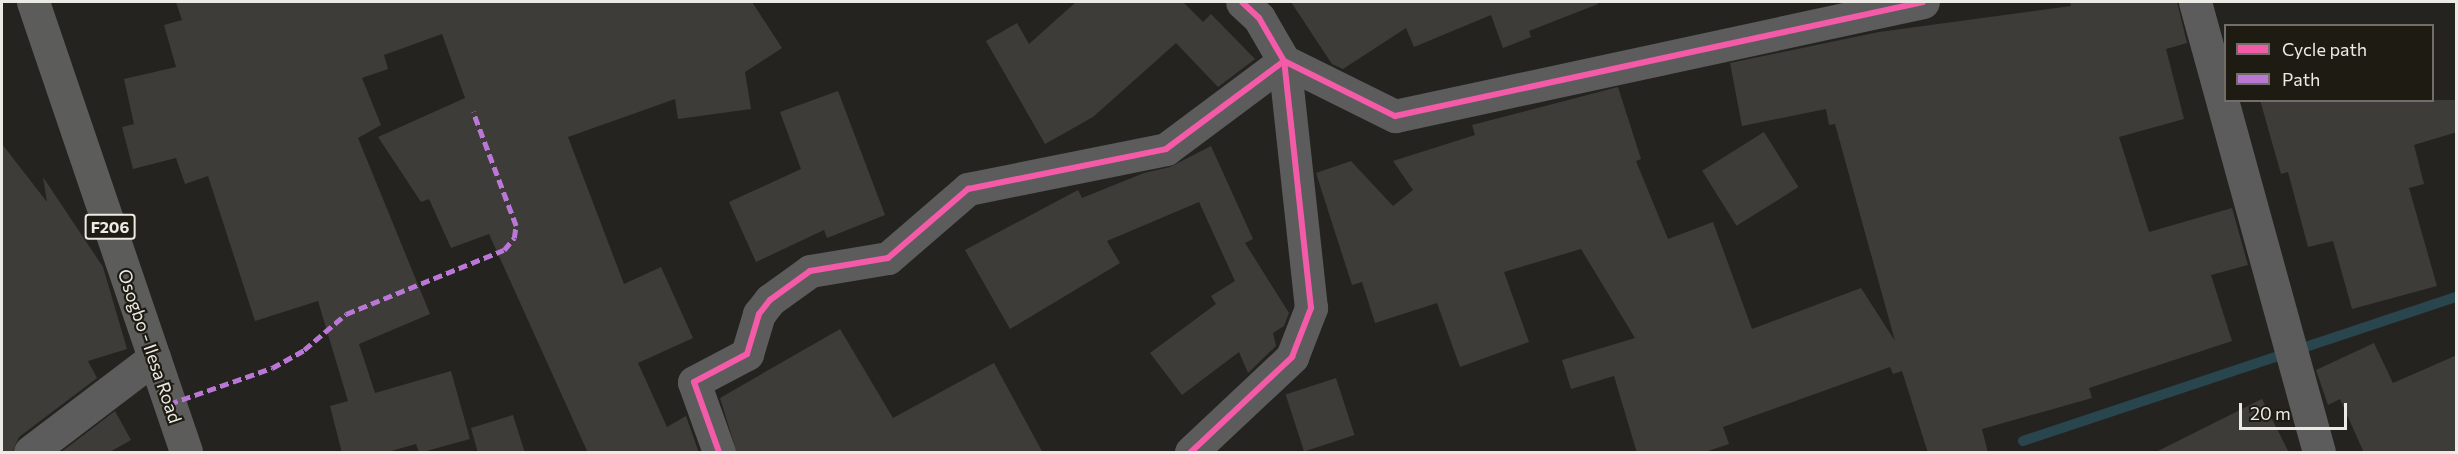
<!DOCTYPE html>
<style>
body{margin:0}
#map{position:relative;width:2458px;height:454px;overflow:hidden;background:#25231f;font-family:Commissioner,sans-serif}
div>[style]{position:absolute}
.stream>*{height:10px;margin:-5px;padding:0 5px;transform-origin:5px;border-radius:5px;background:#29464e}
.building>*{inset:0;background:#3e3c38;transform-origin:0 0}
.street>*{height:33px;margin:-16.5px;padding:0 16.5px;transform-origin:16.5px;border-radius:16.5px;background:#5b5c5b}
.primary>*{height:33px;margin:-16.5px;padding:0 16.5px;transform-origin:16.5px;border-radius:16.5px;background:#5c5c5b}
.quiet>*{height:4.5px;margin-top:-2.25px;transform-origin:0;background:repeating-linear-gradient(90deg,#ba77d6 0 9px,transparent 0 13.5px)}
.cycleway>*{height:6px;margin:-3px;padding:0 3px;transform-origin:3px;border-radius:3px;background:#f35aa7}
span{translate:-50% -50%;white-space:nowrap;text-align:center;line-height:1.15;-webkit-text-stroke:4.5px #1e1b13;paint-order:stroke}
.shield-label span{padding:2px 4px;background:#1e1b13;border:2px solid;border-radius:4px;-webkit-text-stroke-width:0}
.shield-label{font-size:16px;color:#eceae5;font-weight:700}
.street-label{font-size:18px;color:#eceae5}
.frame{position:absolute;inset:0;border:3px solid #eceae5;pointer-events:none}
.legend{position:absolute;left:2224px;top:24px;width:210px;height:78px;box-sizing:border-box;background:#1e1b13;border:2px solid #706e67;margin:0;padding:8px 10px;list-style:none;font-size:18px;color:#eceae5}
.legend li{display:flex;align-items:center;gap:12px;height:30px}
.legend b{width:30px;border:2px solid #706e67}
.scale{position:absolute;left:2239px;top:403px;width:108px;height:27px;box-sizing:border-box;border:3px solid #eceae5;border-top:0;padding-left:8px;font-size:18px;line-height:21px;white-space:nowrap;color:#eceae5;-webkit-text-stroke:4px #1e1b13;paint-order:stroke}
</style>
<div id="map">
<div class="stream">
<div style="left:2023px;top:441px;width:456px;rotate:-18.4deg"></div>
</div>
<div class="building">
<div style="clip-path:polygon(176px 2px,752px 2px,782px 48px,745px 72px,751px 109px,678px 119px,675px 99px,568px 137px,624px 284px,661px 267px,693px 338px,638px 363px,667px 427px,686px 416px,699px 453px,588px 453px,489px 234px,451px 248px,429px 199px,421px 202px,378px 137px,465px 98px,442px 34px,384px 55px,388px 69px,362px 78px,381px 125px,358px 138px,430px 314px,359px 344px,375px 393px,451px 371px,470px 439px,419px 453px,416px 444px,384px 453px,342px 453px,330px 406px,348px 401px,318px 301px,255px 321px,208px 176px,185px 184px,176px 158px,133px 169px,122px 127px,134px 124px,124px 79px,176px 67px,164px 25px,182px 20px)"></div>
<div style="clip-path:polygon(1076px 2px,1183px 2px,1203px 22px,1211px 14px,1255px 59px,1218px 87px,1176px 43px,1093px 117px,1045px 144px,986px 41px,1017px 23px,1029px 44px)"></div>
<div style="clip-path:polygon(1291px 2px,1598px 2px,1598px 4px,1529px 31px,1531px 37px,1503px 48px,1491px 15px,1414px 47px,1406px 28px,1343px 69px,1332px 64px)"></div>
<div style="clip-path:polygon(2070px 2px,2177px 2px,2187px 43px,2166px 49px,2184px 119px,2119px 137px,2149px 232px,2232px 208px,2248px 265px,2211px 275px,2232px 341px,2089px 388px,2092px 398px,1982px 429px,1988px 453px,1928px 453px,1902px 371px,1893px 374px,1890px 367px,1723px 427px,1729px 444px,1702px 453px,1637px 453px,1614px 376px,1571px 389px,1562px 360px,1635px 338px,1581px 249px,1504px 272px,1529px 342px,1460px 367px,1437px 303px,1375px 323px,1362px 282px,1352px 285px,1316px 173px,1351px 161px,1393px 206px,1413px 190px,1393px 161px,1475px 135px,1472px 125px,1618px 87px,1641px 159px,1636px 161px,1668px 239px,1713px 222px,1752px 329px,1861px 288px,1895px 341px,1835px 124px,1829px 125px,1826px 109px,1742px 126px,1730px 63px,1879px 32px,2071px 6px)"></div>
<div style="clip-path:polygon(838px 91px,885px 215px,827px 238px,824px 230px,756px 262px,729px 202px,801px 169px,780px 112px)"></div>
<div style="clip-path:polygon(2260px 100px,2457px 100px,2457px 132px,2414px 145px,2424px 184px,2409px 188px,2437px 286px,2352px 309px,2333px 241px,2308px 247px,2288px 172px,2281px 174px)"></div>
<div style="left:1764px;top:132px;width:65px;height:73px;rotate:58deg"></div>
<div style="clip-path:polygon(2px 144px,47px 202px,43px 177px,103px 267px,127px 349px,88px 361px,97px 378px,19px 437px,12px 453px,2px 453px)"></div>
<div style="clip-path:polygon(1211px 146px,1253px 239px,1245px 243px,1289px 313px,1284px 326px,1273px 333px,1276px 346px,1248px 373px,1239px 352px,1182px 395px,1150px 353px,1216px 304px,1211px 296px,1235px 281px,1199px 202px,1107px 241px,1120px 263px,1010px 329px,965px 250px,1078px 190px,1082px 198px,1144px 173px,1170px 167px)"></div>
<div style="clip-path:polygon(840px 329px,893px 418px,994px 363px,1043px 453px,737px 453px,720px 398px)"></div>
<div style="clip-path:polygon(2374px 343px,2393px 383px,2457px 355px,2457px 453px,2364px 453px,2340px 399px,2328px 405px,2316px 370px)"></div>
<div style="left:1336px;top:378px;width:60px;height:53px;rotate:72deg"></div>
<div style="clip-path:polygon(2262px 399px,2289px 453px,2154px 453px)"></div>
<div style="clip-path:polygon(115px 411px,131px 440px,108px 453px,60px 453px)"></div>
<div style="clip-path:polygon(513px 415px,525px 453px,478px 453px,471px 428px)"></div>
</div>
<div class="street">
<div style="left:2195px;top:2px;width:467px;rotate:74.6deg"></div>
<div style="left:1284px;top:61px;width:124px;rotate:26.4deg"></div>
<div style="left:1395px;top:116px;width:540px;rotate:-12.18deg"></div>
<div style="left:30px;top:452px;width:156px;rotate:-37.2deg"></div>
<div style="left:719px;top:452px;width:74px;rotate:-109.7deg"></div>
<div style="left:694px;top:382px;width:60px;rotate:-27.8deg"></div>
<div style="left:747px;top:354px;width:42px;rotate:-73.3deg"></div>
<div style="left:759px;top:314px;width:18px;rotate:-52deg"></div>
<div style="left:770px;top:300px;width:49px;rotate:-35.9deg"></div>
<div style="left:810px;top:271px;width:79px;rotate:-9.5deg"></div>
<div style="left:888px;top:258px;width:106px;rotate:-40.8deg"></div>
<div style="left:968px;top:189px;width:202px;rotate:-11.4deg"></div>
<div style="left:1166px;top:149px;width:147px;rotate:-36.7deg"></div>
<div style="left:1191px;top:452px;width:139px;rotate:-43.2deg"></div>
<div style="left:1292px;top:357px;width:53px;rotate:-68.8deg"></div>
<div style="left:1311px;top:308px;width:248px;rotate:-96.2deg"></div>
<div style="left:1284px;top:61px;width:50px;rotate:-120.2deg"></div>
<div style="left:1259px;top:18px;width:23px;rotate:-137deg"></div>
</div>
<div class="primary">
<div style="left:33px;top:2px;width:475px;rotate:71.2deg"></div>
</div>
<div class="quiet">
<div style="left:169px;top:404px;width:109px;rotate:-19.3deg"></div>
<div style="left:272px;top:368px;width:37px;rotate:-29deg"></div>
<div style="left:304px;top:350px;width:55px;rotate:-40.6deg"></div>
<div style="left:346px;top:314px;width:170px;rotate:-22.1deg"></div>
<div style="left:504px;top:250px;width:16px;rotate:-50deg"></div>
<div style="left:514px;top:238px;width:12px;rotate:-81deg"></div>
<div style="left:516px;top:226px;width:122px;rotate:-110.7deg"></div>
</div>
<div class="cycleway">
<div style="left:1284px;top:61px;width:124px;rotate:26.4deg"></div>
<div style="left:1395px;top:116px;width:540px;rotate:-12.18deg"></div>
<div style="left:719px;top:452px;width:74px;rotate:-109.7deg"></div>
<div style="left:694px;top:382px;width:60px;rotate:-27.8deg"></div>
<div style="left:747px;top:354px;width:42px;rotate:-73.3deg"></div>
<div style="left:759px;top:314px;width:18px;rotate:-52deg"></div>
<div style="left:770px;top:300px;width:49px;rotate:-35.9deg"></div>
<div style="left:810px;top:271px;width:79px;rotate:-9.5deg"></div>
<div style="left:888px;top:258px;width:106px;rotate:-40.8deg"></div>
<div style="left:968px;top:189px;width:202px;rotate:-11.4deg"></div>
<div style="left:1166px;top:149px;width:147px;rotate:-36.7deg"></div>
<div style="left:1191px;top:452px;width:139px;rotate:-43.2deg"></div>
<div style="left:1292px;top:357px;width:53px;rotate:-68.8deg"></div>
<div style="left:1311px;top:308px;width:248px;rotate:-96.2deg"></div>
<div style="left:1284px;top:61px;width:50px;rotate:-120.2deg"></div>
<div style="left:1259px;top:18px;width:23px;rotate:-137deg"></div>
</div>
<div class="shield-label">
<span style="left:110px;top:227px">F206</span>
</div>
<div class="street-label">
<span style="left:150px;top:346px;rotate:71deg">Osogbo - Ilesa Road</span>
</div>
<div class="frame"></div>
<ul class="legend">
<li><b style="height:8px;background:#f35aa7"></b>Cycle path</li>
<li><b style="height:8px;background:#ba77d6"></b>Path</li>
</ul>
<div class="scale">20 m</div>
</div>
